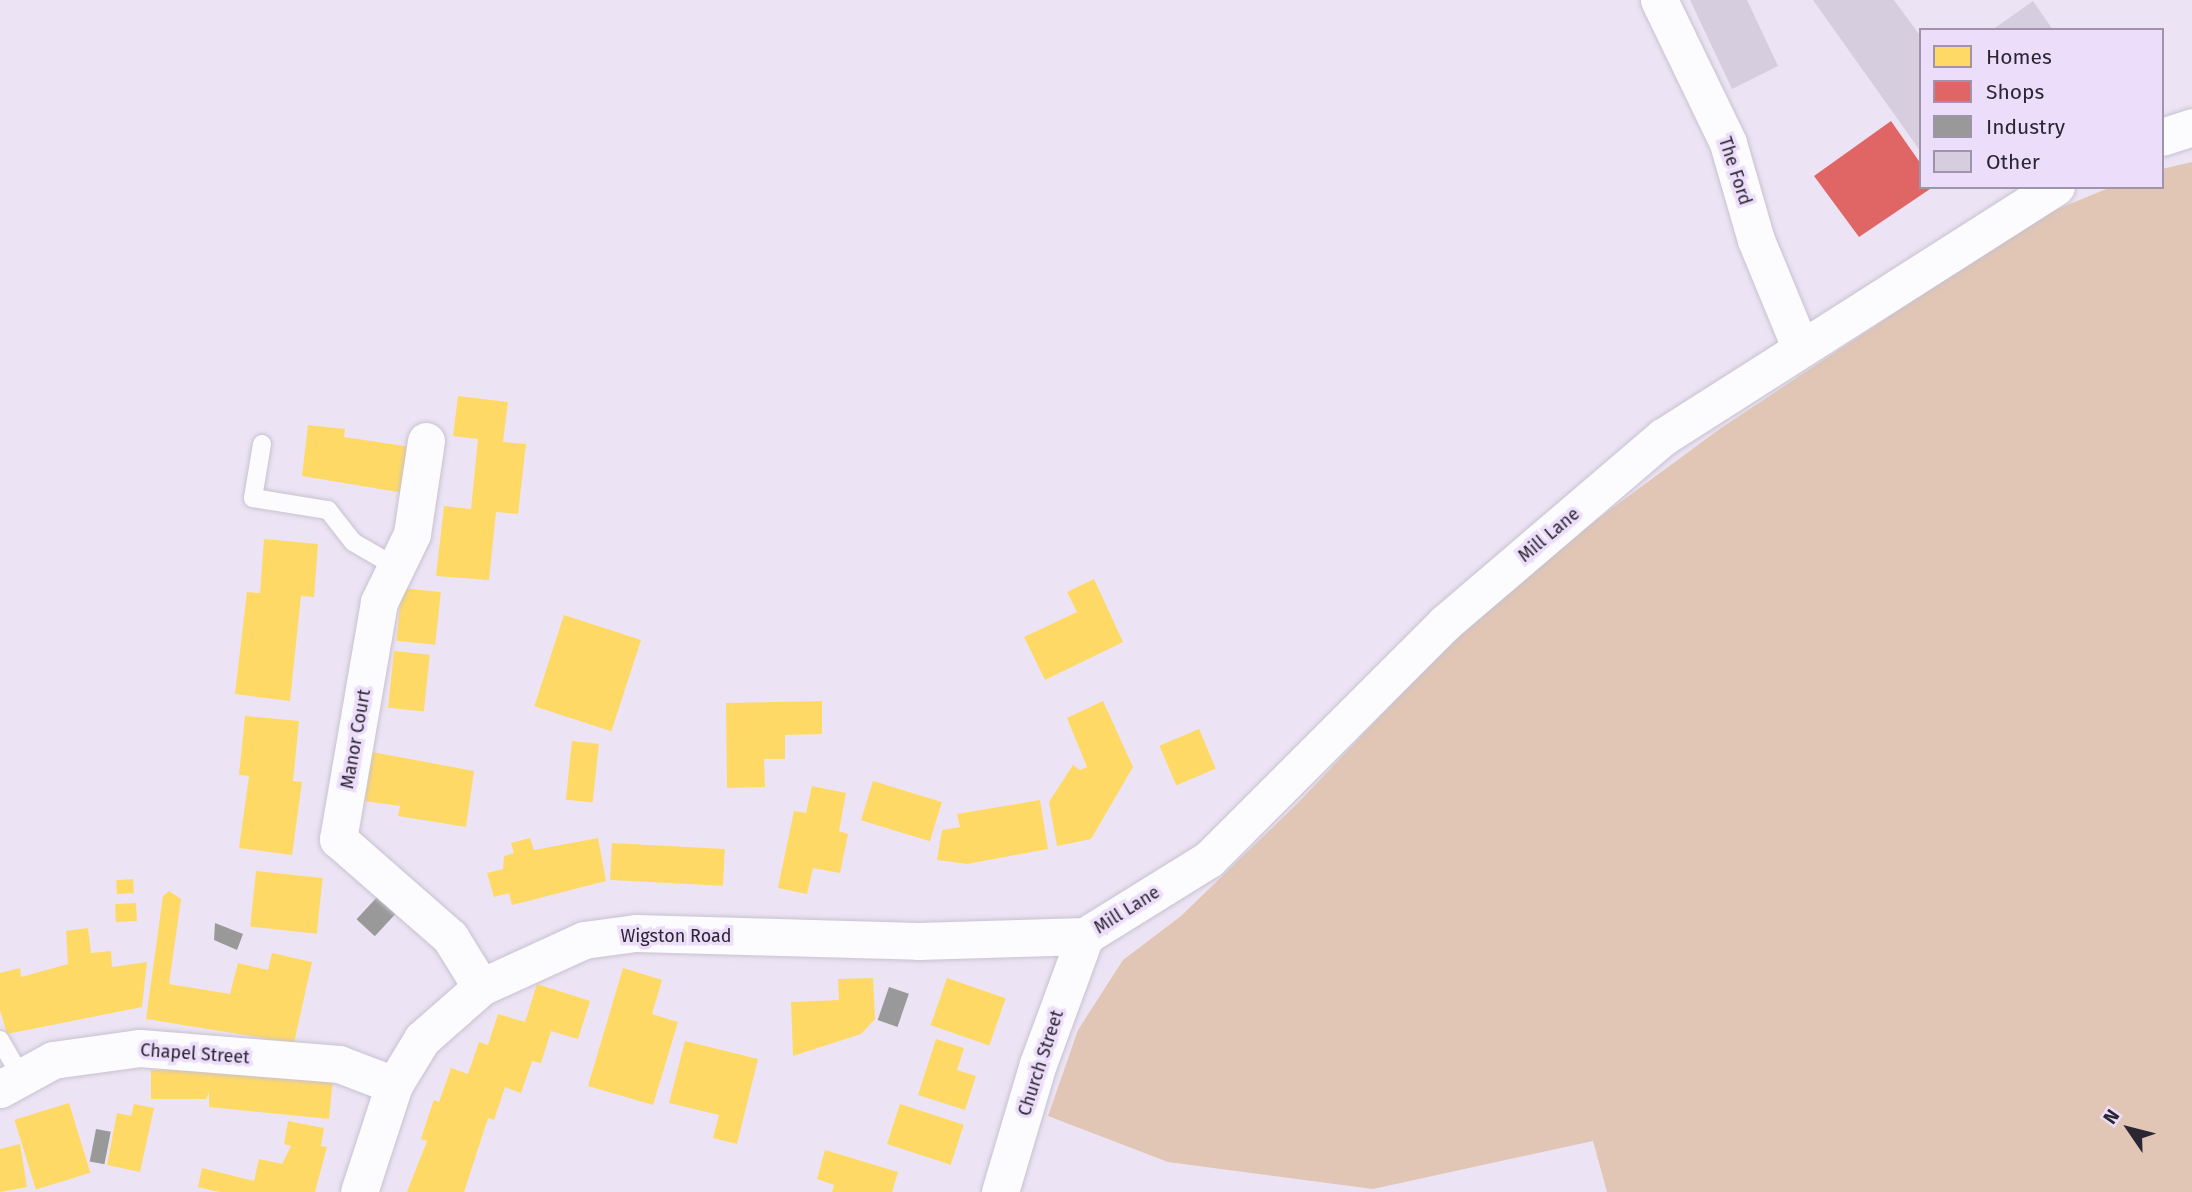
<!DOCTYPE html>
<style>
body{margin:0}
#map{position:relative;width:2192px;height:1192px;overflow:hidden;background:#ece4f4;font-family:"Fira Sans",sans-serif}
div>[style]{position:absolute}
.green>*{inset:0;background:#e1c6b5}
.homes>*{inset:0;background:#ffd966;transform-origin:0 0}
.shops>*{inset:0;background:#e06666}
.industry>*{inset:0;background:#999;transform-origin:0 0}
.building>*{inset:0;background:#d6cdde}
.roads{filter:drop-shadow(0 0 2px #c8c1cf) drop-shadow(0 0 2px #c8c1cf)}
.service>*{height:18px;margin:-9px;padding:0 9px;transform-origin:9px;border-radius:9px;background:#fcfbfd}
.minor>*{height:37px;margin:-18.5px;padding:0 18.5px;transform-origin:18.5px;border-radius:18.5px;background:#fcfbfd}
span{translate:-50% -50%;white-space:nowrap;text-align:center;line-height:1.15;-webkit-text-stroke:7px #ecdefa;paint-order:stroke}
.street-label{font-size:18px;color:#2c2532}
.legend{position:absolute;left:1919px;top:28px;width:245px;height:161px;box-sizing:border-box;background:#ecdefa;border:2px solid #9f94aa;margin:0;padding:9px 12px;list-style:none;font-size:21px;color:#2c2532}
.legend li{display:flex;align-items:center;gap:14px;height:35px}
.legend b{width:35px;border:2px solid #9f94aa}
.north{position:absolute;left:2094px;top:1094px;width:70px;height:70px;-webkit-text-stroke:5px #ecdefa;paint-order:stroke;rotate:305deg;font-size:19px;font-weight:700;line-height:28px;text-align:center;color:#2c2532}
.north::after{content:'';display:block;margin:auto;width:24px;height:32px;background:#2c2532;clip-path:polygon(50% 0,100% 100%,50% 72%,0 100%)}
</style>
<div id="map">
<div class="green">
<div style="clip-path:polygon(2192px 162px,2192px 1192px,1607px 1192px,1593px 1141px,1373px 1189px,1168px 1162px,1048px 1116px,1078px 1030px,1123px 960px,1181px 916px,1298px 803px,1436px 657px,1569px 540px,1721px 428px,2041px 216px,2111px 187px,2162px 187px,2162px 169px)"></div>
</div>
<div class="homes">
<div style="clip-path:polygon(458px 396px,508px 402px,503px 442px,526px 444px,518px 514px,496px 512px,489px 580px,436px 576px,444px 506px,471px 509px,478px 439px,453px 436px)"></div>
<div style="clip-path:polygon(308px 425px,345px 429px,344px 437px,411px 447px,404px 493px,302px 476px)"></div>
<div style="clip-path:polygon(264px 539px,318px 544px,314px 597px,301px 596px,290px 701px,235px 694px,247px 592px,260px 593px)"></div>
<div style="clip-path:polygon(1094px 579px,1123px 642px,1045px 680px,1024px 637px,1077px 612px,1067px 592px)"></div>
<div style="left:402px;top:588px;width:39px;height:53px;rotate:6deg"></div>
<div style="left:564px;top:615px;width:81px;height:96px;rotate:18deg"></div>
<div style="left:394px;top:651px;width:36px;height:57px;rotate:6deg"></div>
<div style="clip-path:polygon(822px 701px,822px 734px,785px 735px,785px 759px,764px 759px,765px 787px,727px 788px,726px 703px)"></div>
<div style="clip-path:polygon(1103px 701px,1133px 767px,1091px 839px,1057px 846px,1049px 802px,1073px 765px,1080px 770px,1087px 767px,1067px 718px)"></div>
<div style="clip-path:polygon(245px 716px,299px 721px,293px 781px,302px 782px,292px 855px,239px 848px,249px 776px,239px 775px)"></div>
<div style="left:1199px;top:729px;width:43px;height:43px;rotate:67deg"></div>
<div style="left:572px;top:741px;width:27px;height:59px;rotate:6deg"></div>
<div style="clip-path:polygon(372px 752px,474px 771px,466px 827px,398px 816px,400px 806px,365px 801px)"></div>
<div style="left:873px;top:781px;width:72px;height:41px;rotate:17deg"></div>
<div style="clip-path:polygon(812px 786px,846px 793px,839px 831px,848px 834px,840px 873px,813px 868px,807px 894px,778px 888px,794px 811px,806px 813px)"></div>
<div style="clip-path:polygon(1040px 800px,1048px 849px,967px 864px,937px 860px,942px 830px,960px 827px,957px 814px)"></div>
<div style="clip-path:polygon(530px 838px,534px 850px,598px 838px,606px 881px,512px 905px,509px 893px,494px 897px,487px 873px,503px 869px,504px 856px,514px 853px,511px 843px)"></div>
<div style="left:612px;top:843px;width:113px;height:37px;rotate:3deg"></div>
<div style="left:256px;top:871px;width:67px;height:56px;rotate:6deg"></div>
<div style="left:133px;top:879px;width:14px;height:17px;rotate:86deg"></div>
<div style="clip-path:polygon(169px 891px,181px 899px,169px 984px,230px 994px,238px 963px,268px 970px,272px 953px,312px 962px,294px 1043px,146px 1019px,163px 896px)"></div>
<div style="left:136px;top:903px;width:18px;height:21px;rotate:87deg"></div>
<div style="clip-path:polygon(88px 928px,91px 953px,111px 951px,112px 967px,147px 962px,142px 1007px,7px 1034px,0 1010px,0 973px,20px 968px,21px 977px,68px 964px,66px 931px)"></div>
<div style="clip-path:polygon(623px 968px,662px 980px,652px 1014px,678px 1022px,653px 1105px,588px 1086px)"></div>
<div style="clip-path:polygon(873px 978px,875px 1019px,861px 1034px,793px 1056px,791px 1002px,839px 1000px,838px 979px)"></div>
<div style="left:947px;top:978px;width:62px;height:50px;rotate:19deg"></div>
<div style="clip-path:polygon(537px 984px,590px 1001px,578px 1039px,551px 1031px,541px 1063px,532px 1061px,521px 1093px,505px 1087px,494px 1120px,488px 1118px,464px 1192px,407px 1192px,427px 1141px,421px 1139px,429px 1114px,434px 1100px,439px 1102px,451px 1068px,468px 1074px,479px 1042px,488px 1045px,498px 1014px,525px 1022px)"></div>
<div style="clip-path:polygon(936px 1039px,964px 1048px,957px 1070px,976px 1076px,965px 1110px,918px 1095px)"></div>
<div style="clip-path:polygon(685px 1041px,758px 1059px,737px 1144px,713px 1138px,719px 1115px,669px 1103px)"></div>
<div style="clip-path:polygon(151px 1070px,232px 1070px,333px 1079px,329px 1119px,209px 1107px,209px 1092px,206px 1099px,151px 1099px)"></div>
<div style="left:69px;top:1103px;width:73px;height:57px;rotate:73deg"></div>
<div style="clip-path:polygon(134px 1104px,154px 1108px,140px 1172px,107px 1165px,117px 1113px,131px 1116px)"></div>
<div style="left:900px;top:1104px;width:67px;height:42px;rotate:18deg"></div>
<div style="clip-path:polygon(288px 1121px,324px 1128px,321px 1146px,327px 1147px,315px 1192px,219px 1192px,198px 1187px,202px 1168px,254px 1181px,259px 1159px,282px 1164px,291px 1146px,284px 1144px)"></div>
<div style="clip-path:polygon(20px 1144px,27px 1187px,0 1192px,0 1149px)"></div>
<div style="clip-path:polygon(825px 1150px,898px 1172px,892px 1192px,832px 1192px,834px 1185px,817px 1179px)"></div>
</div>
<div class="shops">
<div style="clip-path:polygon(1891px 121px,1921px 164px,1921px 187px,1933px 187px,1859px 237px,1814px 176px)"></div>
</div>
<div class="industry">
<div style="left:379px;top:895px;width:25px;height:33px;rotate:43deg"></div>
<div style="clip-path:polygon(215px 923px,243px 934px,237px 950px,214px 940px)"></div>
<div style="left:889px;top:987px;width:21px;height:35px;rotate:19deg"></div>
<div style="left:96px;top:1129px;width:15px;height:33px;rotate:11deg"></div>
</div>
<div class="building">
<div style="clip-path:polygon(1690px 0,1747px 0,1778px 66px,1732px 89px)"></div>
<div style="clip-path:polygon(1813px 0,1894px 0,1921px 37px,1921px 152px)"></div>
<div style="clip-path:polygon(2033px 1px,2053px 30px,1992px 30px)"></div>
</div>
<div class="roads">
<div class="service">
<div style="left:262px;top:444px;width:55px;rotate:99.5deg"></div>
<div style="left:253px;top:498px;width:76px;rotate:9.1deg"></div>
<div style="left:328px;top:510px;width:41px;rotate:52deg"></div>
<div style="left:353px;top:542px;width:50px;rotate:30.2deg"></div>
<div style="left:0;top:1040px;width:39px;rotate:60deg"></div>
</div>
<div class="minor">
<div style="left:1659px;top:0;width:159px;rotate:64.2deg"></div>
<div style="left:1728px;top:143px;width:101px;rotate:73.9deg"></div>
<div style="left:1756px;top:240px;width:116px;rotate:67.6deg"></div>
<div style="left:2162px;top:137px;width:32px;rotate:-18deg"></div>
<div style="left:426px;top:441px;width:94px;rotate:98.6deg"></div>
<div style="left:412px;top:534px;width:76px;rotate:115.9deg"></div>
<div style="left:379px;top:602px;width:241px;rotate:99.8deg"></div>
<div style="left:338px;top:839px;width:149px;rotate:41.2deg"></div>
<div style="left:450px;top:937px;width:59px;rotate:58.2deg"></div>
<div style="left:0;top:1089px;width:60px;rotate:-28.7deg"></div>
<div style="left:53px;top:1060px;width:88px;rotate:-7.9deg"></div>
<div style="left:140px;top:1048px;width:200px;rotate:4.6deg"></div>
<div style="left:339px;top:1064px;width:59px;rotate:20.9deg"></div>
<div style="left:359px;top:1192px;width:113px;rotate:-71.9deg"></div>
<div style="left:394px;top:1085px;width:54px;rotate:-58.7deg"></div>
<div style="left:422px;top:1039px;width:79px;rotate:-41.4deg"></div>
<div style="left:481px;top:987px;width:113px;rotate:-24.5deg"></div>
<div style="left:584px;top:940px;width:52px;rotate:-7.7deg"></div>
<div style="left:636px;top:933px;width:282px;rotate:1.6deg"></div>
<div style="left:918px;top:941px;width:167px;rotate:-1.7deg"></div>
<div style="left:1085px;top:936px;width:146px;rotate:-31.8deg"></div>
<div style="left:1209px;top:859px;width:334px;rotate:-45deg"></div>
<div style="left:1445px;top:623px;width:287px;rotate:-40.5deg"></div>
<div style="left:1663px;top:437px;width:466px;rotate:-32.5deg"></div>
<div style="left:1000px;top:1192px;width:134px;rotate:-73.5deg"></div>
<div style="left:1038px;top:1064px;width:136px;rotate:-69.8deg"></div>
</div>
</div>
<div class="street-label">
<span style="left:1735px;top:171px;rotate:72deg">The Ford</span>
<span style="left:1549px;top:535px;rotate:-40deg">Mill Lane</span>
<span style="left:356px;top:739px;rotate:-80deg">Manor Court</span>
<span style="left:1127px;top:910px;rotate:-32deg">Mill Lane</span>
<span style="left:676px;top:936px">Wigston Road</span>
<span style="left:195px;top:1054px;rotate:4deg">Chapel Street</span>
<span style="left:1041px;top:1063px;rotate:-72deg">Church Street</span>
</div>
<ul class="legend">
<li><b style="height:19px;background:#ffd966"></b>Homes</li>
<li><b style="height:19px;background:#e06666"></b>Shops</li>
<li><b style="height:19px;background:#999"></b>Industry</li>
<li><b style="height:19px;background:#d6cdde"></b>Other</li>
</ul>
<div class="north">N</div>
</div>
